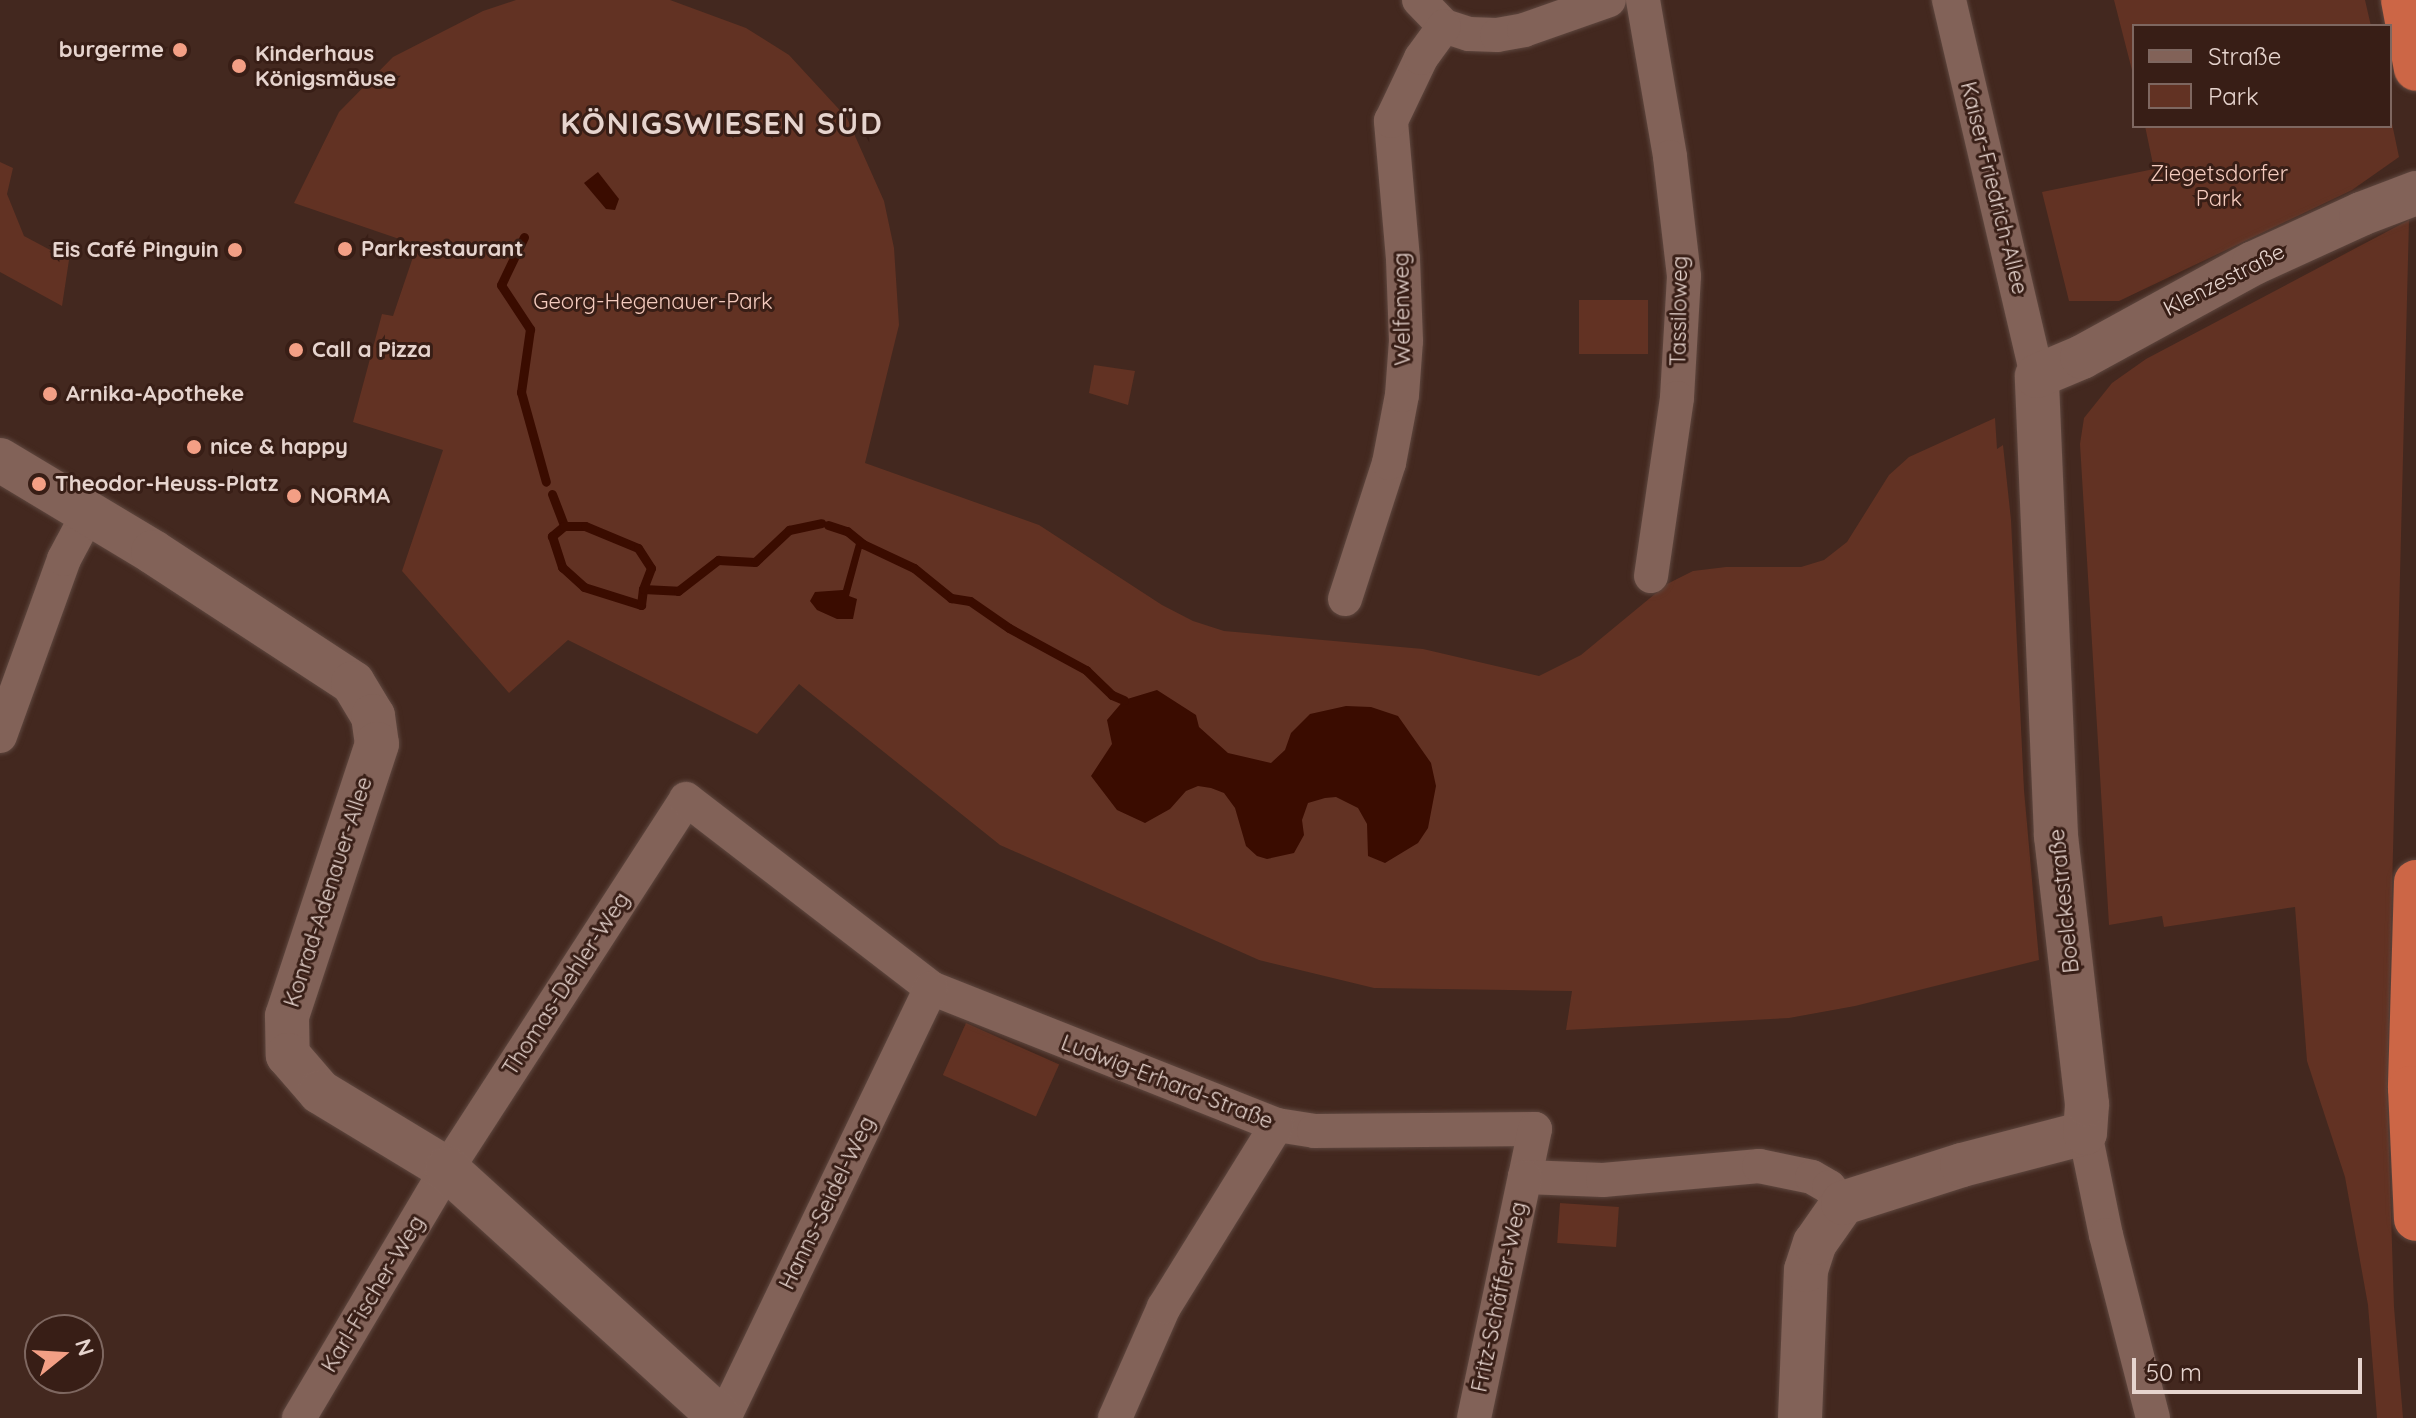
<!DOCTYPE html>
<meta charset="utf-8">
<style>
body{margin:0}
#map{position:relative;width:2416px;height:1418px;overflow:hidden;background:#43281f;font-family:Quicksand,sans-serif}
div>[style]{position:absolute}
.green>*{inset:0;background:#623223;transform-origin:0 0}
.water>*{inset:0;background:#3a0c00}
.stream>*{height:9px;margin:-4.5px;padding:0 4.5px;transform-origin:4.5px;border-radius:4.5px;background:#3a0c00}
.roads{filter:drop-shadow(0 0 2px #5e473f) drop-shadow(0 0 2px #5e473f)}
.street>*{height:34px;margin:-17px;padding:0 17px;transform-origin:17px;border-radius:17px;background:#826258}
.secondary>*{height:44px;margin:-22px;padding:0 22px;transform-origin:22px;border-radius:22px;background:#826258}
.highway>*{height:44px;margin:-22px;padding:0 22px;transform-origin:22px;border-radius:22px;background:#cc6646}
.dots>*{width:22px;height:22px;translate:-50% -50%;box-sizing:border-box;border:4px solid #381e16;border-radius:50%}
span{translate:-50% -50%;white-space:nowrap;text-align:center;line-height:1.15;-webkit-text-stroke:6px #381e16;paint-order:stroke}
.poi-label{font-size:22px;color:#e6d4ce;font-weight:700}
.right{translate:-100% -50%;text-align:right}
.left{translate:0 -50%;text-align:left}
.park-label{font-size:22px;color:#f4cbbe}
.street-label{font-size:22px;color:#e6d4ce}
.district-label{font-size:30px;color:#e6d4ce;font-weight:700;letter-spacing:2px}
.legend{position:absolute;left:2132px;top:24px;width:260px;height:104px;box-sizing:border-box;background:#381e16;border:2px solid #7e6760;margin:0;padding:10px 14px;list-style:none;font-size:24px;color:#e6d4ce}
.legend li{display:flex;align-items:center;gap:16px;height:40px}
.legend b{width:40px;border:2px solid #7e6760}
.north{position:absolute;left:24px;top:1314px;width:80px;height:80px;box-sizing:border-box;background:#381e16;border:2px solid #7e6760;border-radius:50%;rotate:72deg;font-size:22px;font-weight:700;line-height:32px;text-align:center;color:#e6d4ce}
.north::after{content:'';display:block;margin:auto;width:28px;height:36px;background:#f39f85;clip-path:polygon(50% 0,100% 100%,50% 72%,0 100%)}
.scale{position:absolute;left:2132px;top:1358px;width:230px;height:36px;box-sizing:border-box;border:4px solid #e6d4ce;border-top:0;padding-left:10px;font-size:24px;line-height:28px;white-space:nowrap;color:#e6d4ce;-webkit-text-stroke:6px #381e16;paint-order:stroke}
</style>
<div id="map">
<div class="green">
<div style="clip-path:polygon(516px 0,670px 0,746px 28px,789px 55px,847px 118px,884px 201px,894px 248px,899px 325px,865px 463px,1039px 525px,1162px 605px,1193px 621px,1224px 631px,1423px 649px,1539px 676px,1581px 655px,1667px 584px,1693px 571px,1726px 567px,1801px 567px,1824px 560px,1847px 542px,1889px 475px,1909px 457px,1995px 418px,1997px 449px,2003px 445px,2011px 520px,2024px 790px,2039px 960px,1855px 1006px,1789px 1018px,1566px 1030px,1572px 991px,1374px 988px,1259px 960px,1000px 845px,799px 684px,757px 734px,568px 640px,509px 693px,402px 571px,443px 450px,353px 422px,382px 314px,393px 316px,413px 257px,402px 253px,408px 242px,294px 203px,339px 112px,393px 57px,483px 11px)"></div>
<div style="clip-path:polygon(2114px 0,2365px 0,2371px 26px,2134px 26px,2134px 78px)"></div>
<div style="clip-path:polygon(2390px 114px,2399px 157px,2352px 190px,2119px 301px,2069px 301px,2042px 192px,2154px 169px,2145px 126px,2390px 126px)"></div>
<div style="clip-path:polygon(0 162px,13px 168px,7px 194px,24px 236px,69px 260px,62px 306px,0 272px)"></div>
<div style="clip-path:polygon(2409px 220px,2387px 1088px,2394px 1307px,2403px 1418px,2377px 1418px,2368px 1305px,2345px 1177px,2307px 1061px,2295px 907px,2164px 927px,2162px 916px,2109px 925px,2080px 444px,2084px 418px,2112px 383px,2146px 359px)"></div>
<div style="left:1648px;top:300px;width:54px;height:69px;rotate:90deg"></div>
<div style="clip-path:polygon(1094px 365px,1135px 371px,1128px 405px,1089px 393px)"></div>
<div style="left:966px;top:1023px;width:102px;height:57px;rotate:24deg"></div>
<div style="left:1560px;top:1203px;width:59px;height:40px;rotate:4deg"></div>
</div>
<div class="water">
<div style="clip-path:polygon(598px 172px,619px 199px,615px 210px,606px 209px,584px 183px)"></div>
<div style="clip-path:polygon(857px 540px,863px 544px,849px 596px,857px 599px,853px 619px,837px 619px,817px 610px,810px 601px,815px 592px,843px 590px)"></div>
<div style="clip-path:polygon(1157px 690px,1196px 715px,1199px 727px,1228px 753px,1271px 763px,1285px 750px,1291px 733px,1310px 714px,1346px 706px,1371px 707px,1398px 716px,1431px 763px,1436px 786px,1428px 828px,1418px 843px,1385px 863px,1368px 856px,1367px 824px,1358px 808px,1336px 797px,1325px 798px,1308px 803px,1302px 820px,1304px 835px,1294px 853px,1267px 859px,1257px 856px,1246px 846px,1235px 808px,1224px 793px,1211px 788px,1198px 786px,1186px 791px,1170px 809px,1145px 823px,1117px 810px,1091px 776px,1112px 744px,1107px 720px,1124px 700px)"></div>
</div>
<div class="stream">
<div style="left:524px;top:237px;width:53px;rotate:115.6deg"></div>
<div style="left:501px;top:285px;width:53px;rotate:56.6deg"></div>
<div style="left:530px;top:329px;width:64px;rotate:98.1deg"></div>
<div style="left:521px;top:392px;width:93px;rotate:74.5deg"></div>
<div style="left:552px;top:494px;width:34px;rotate:69deg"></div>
<div style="left:564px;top:526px;width:16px;rotate:140deg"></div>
<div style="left:552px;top:536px;width:33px;rotate:72deg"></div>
<div style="left:562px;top:567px;width:30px;rotate:42deg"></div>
<div style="left:584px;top:587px;width:60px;rotate:17.5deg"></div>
<div style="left:641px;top:605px;width:16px;rotate:-83deg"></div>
<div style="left:643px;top:589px;width:35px;rotate:3deg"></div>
<div style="left:678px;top:591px;width:51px;rotate:-37.8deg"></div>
<div style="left:718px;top:560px;width:37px;rotate:3deg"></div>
<div style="left:755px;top:562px;width:47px;rotate:-43.3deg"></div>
<div style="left:789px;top:530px;width:33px;rotate:-12deg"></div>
<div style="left:828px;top:525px;width:20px;rotate:18deg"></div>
<div style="left:847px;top:531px;width:21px;rotate:39deg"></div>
<div style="left:863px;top:544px;width:56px;rotate:25.2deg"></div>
<div style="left:914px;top:568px;width:48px;rotate:39deg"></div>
<div style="left:951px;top:598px;width:19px;rotate:9deg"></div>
<div style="left:970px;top:601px;width:47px;rotate:34.7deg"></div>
<div style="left:1009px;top:628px;width:88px;rotate:28.6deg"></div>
<div style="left:1086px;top:670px;width:36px;rotate:44deg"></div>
<div style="left:1112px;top:695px;width:13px;rotate:23deg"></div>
<div style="left:564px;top:526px;width:21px"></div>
<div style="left:585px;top:526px;width:57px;rotate:22.5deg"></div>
<div style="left:638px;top:548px;width:24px;rotate:57deg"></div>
<div style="left:651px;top:568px;width:22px;rotate:111deg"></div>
</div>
<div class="roads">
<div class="street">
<div style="left:1419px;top:0;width:36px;rotate:46deg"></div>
<div style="left:1444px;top:26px;width:26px;rotate:18deg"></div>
<div style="left:1469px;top:34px;width:28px;rotate:2deg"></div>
<div style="left:1497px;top:35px;width:27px;rotate:-10deg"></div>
<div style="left:1524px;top:30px;width:90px;rotate:-19.4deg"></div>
<div style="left:1643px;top:0;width:159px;rotate:80.2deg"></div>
<div style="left:1670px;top:157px;width:120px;rotate:83.3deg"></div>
<div style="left:1684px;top:276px;width:122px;rotate:93.3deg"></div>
<div style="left:1677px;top:398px;width:180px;rotate:98.3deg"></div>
<div style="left:1949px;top:0;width:386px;rotate:76.8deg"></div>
<div style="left:1345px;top:599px;width:143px;rotate:-72.1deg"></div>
<div style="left:1389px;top:463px;width:69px;rotate:-79.2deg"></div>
<div style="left:1402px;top:395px;width:54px;rotate:-85.8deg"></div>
<div style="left:1406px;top:341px;width:82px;rotate:-92.1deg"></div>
<div style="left:1403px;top:259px;width:139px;rotate:-95deg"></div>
<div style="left:1391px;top:121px;width:70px;rotate:-64.5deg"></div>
<div style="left:1421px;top:58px;width:39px;rotate:-54deg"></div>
<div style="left:0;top:736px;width:188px;rotate:-70.1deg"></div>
<div style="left:64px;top:559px;width:49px;rotate:-61.9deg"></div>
<div style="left:2085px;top:1133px;width:104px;rotate:78.4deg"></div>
<div style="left:2106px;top:1235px;width:189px;rotate:75.6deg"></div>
<div style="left:299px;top:1418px;width:290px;rotate:-59.3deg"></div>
<div style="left:447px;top:1169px;width:440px;rotate:-57.1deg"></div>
<div style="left:686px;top:799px;width:309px;rotate:37.6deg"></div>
<div style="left:931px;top:988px;width:372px;rotate:21.6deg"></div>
<div style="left:1277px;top:1125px;width:37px;rotate:9deg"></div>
<div style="left:1314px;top:1131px;width:221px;rotate:-0.5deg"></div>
<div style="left:1535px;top:1129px;width:49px;rotate:101.8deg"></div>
<div style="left:1525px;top:1177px;width:78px;rotate:2.2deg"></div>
<div style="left:1603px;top:1180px;width:157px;rotate:-5.1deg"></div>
<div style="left:1759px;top:1166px;width:54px;rotate:11.7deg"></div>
<div style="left:1812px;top:1177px;width:20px;rotate:30deg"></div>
<div style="left:1829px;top:1187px;width:21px;rotate:49deg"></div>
<div style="left:724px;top:1418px;width:477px;rotate:-64.3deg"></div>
<div style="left:1115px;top:1418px;width:121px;rotate:-66.2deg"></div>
<div style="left:1164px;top:1307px;width:214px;rotate:-58.2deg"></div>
<div style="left:1474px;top:1418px;width:246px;rotate:-78.1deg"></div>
</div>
<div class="secondary">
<div style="left:0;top:460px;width:179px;rotate:31deg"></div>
<div style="left:153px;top:552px;width:239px;rotate:33.2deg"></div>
<div style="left:353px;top:683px;width:39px;rotate:59deg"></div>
<div style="left:373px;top:716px;width:28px;rotate:82deg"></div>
<div style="left:377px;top:744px;width:287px;rotate:108.3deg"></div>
<div style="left:287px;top:1016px;width:39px;rotate:89deg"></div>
<div style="left:288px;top:1055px;width:49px;rotate:49.1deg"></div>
<div style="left:320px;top:1092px;width:149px;rotate:31.2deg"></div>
<div style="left:447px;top:1169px;width:370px;rotate:42.3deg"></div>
<div style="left:1800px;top:1418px;width:148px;rotate:-87.7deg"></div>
<div style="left:1806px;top:1270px;width:28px;rotate:-72deg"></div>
<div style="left:1815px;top:1243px;width:49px;rotate:-55deg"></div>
<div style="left:1843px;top:1203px;width:125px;rotate:-17.7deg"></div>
<div style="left:1962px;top:1165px;width:127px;rotate:-14.6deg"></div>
<div style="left:2085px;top:1133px;width:29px;rotate:-86deg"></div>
<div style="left:2087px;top:1104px;width:270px;rotate:-96.6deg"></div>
<div style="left:2056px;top:836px;width:460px;rotate:-92.4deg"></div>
<div style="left:2037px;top:376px;width:49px;rotate:-22.9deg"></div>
<div style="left:2082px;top:357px;width:196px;rotate:-28.7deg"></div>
<div style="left:2254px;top:263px;width:118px;rotate:-24.6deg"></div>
<div style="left:2361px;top:214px;width:59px;rotate:-20.9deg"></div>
</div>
<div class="highway">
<div style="left:2403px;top:0;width:70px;rotate:79.3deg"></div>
<div style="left:2416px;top:882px;width:206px;rotate:91.7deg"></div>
<div style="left:2410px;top:1088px;width:131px;rotate:87.4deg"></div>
</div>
</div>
<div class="dots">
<div style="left:180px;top:50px;background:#f39f85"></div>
<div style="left:239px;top:66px;background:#f39f85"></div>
<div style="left:345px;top:249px;background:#f39f85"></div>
<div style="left:235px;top:250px;background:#f39f85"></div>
<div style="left:296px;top:350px;background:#f39f85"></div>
<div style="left:50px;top:394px;background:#f39f85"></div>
<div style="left:194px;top:447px;background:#f39f85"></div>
<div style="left:39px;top:484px;background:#f39f85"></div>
<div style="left:294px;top:496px;background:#f39f85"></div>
</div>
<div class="poi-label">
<span class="right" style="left:164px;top:50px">burgerme</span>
<span class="left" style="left:255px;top:66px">Kinderhaus<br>Königsmäuse</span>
<span class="left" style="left:361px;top:249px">Parkrestaurant</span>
<span class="right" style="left:219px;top:250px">Eis Café Pinguin</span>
<span class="left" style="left:312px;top:350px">Call a Pizza</span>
<span class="left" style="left:66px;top:394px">Arnika-Apotheke</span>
<span class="left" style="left:210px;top:447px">nice &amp; happy</span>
<span class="left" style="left:55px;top:484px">Theodor-Heuss-Platz</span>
<span class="left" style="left:310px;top:496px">NORMA</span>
</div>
<div class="park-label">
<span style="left:2219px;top:186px">Ziegetsdorfer<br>Park</span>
<span style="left:653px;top:302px">Georg-Hegenauer-Park</span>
</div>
<div class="street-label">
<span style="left:1994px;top:188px;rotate:76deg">Kaiser-Friedrich-Allee</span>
<span style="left:2224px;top:280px;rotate:-27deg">Klenzestraße</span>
<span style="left:1402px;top:309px;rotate:-91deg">Welfenweg</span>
<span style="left:1679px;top:311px;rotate:-89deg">Tassiloweg</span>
<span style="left:328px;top:892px;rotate:-72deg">Konrad-Adenauer-Allee</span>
<span style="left:2064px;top:901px;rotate:-96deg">Boelckestraße</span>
<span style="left:566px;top:984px;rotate:-57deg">Thomas-Dehler-Weg</span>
<span style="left:1167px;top:1082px;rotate:21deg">Ludwig-Erhard-Straße</span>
<span style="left:827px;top:1203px;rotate:-64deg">Hanns-Seidel-Weg</span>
<span style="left:373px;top:1294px;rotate:-59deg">Karl-Fischer-Weg</span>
<span style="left:1499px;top:1297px;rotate:-78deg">Fritz-Schäffer-Weg</span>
</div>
<div class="district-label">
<span style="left:722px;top:123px">KÖNIGSWIESEN SÜD</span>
</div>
<ul class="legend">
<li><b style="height:10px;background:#826258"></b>Straße</li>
<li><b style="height:22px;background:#623223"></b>Park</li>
</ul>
<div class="north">N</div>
<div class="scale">50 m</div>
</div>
